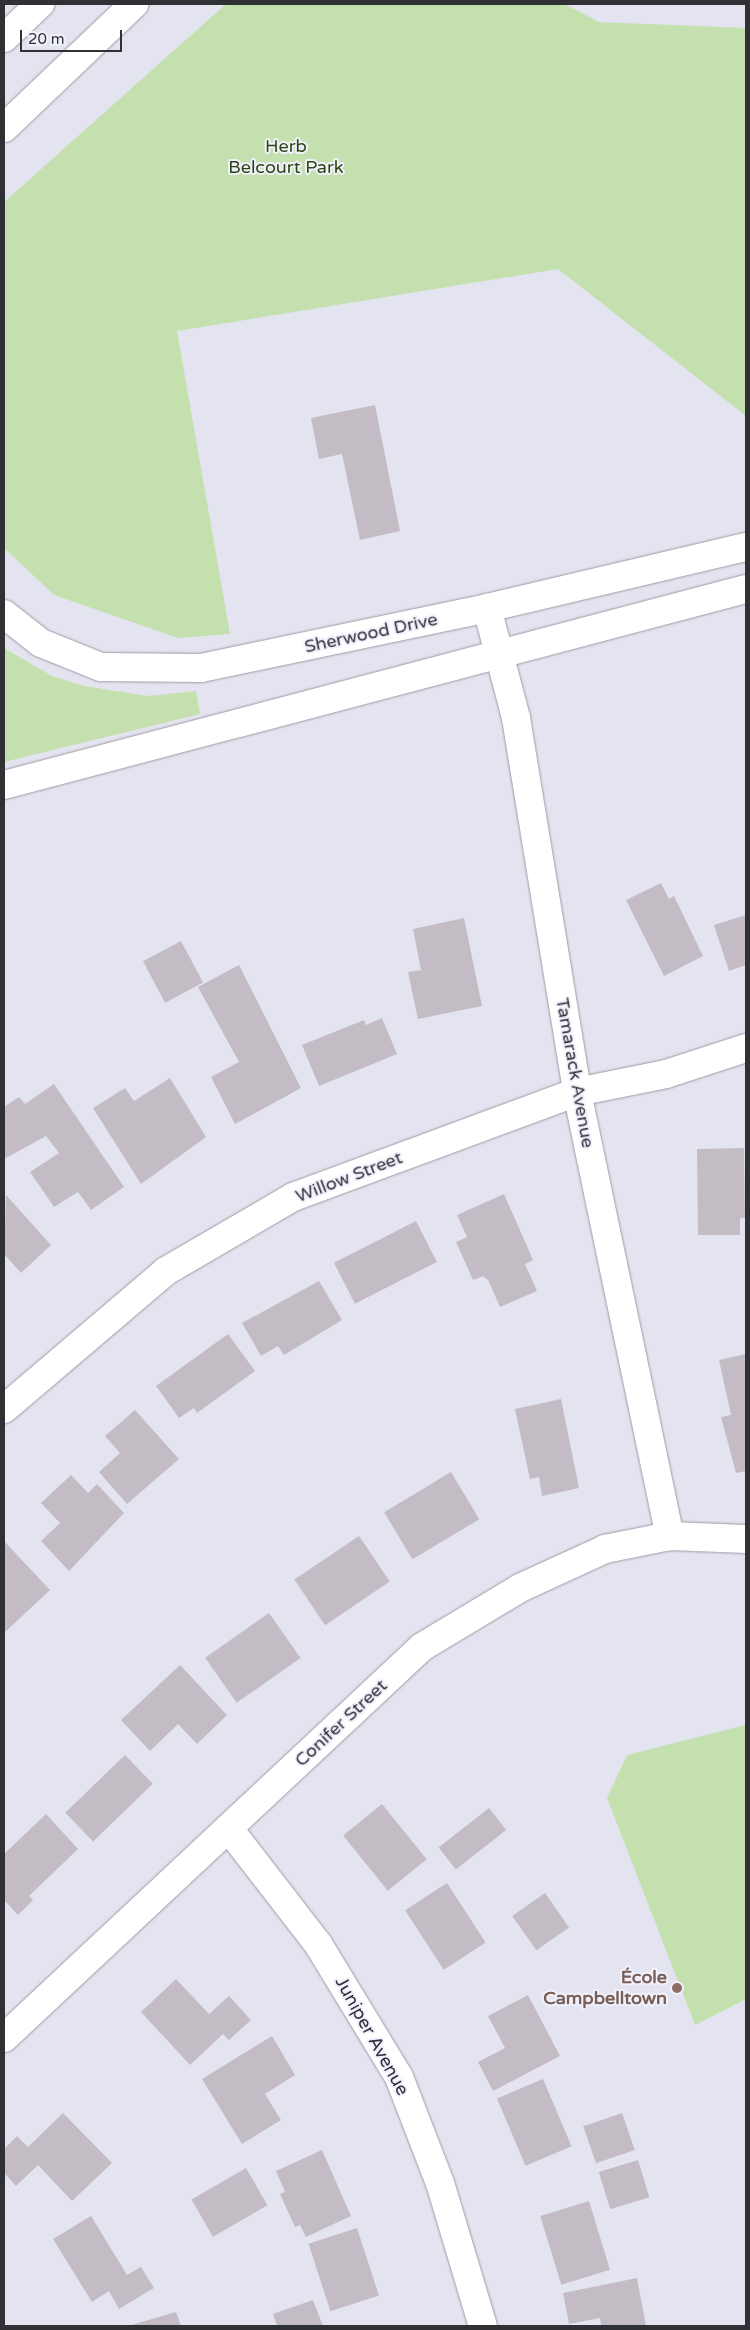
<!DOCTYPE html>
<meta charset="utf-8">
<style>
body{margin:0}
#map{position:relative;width:750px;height:2330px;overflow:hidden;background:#e3e4ef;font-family:"Varela Round",sans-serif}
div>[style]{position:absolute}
.green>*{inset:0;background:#c5e0af}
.building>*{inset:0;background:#c4bcc5;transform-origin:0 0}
.roads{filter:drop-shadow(0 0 1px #9c9ca7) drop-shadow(0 0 1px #9c9ca7)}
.minor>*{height:28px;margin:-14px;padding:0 14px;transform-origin:14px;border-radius:14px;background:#fff}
.major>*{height:28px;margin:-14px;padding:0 14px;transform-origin:14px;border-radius:14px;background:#fff}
.dots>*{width:14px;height:14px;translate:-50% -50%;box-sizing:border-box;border:2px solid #f0f1fd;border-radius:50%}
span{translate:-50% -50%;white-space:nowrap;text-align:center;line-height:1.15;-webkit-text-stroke:4px #f0f1fd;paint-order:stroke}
.park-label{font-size:18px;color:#2d4510}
.street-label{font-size:18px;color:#303135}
.education-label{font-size:18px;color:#785e54;font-weight:700}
.right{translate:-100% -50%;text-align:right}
.frame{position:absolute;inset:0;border:5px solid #303135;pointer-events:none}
.scale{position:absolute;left:20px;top:30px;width:102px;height:22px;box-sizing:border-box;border:2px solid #303135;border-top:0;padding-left:6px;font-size:15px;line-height:18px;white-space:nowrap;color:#303135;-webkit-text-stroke:4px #f0f1fd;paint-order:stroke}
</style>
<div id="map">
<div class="green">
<div style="clip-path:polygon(226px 4px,564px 4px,599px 22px,746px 28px,746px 416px,558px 269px,177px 331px,230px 634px,178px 638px,54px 595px,4px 548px,4px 202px)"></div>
<div style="clip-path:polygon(4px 648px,52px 676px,84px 686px,148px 696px,196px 691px,200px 714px,4px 762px)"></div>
<div style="clip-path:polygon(746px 1725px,746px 1999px,695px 2025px,607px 1798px,627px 1755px)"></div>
</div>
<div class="building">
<div style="clip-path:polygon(375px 405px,400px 531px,360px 540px,342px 454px,319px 459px,311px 418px)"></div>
<div style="clip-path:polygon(661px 883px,669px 899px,674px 896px,703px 956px,664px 976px,626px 900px)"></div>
<div style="clip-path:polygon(746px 915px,746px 965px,729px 971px,714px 925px)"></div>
<div style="clip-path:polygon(464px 918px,482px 1006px,418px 1019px,408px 972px,421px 970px,413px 929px)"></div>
<div style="left:181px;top:941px;width:47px;height:43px;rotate:62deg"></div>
<div style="clip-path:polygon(239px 965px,301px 1088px,235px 1124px,211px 1077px,239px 1062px,198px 987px)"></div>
<div style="clip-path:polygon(382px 1018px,397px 1054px,319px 1086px,302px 1045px,364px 1020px,366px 1025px)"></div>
<div style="clip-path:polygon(170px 1078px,206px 1137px,141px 1184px,93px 1108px,125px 1088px,134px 1101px)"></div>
<div style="clip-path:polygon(54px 1084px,124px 1187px,91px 1210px,78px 1192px,54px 1207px,30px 1172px,59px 1153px,46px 1136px,4px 1159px,4px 1107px,19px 1097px,25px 1104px)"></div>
<div style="clip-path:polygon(744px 1148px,745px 1218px,740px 1218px,740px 1235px,698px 1235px,697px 1149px)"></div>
<div style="clip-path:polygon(504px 1194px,533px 1260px,525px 1264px,537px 1291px,500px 1307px,488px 1280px,483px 1276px,473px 1280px,456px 1242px,467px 1237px,457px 1215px)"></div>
<div style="clip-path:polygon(6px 1195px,51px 1245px,21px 1273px,4px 1254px)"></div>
<div style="left:416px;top:1221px;width:46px;height:92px;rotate:63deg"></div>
<div style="clip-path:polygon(319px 1281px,342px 1320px,284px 1355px,278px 1346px,261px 1356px,242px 1323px)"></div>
<div style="clip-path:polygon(228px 1334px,255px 1371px,197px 1413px,194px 1408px,179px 1418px,156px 1386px)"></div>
<div style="clip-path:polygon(746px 1354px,746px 1471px,736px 1473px,721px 1417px,731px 1415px,719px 1360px)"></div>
<div style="clip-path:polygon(561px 1399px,579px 1488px,542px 1496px,539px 1477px,530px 1479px,515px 1409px)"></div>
<div style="clip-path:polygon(135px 1410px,179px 1459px,127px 1504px,99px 1472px,120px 1453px,105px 1436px)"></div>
<div style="left:451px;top:1472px;width:55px;height:78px;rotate:59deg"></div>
<div style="clip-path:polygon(71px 1475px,88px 1493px,97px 1484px,124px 1513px,69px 1571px,41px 1541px,60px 1523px,41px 1503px)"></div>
<div style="left:359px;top:1536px;width:55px;height:78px;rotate:56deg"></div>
<div style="clip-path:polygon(4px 1541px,50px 1590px,4px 1633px)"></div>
<div style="left:269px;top:1613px;width:55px;height:78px;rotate:55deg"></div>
<div style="clip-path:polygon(180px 1665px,227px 1715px,197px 1744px,178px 1724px,150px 1751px,121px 1720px)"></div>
<div style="left:125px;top:1755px;width:40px;height:83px;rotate:46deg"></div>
<div style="left:382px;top:1804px;width:71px;height:50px;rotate:51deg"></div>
<div style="left:489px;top:1808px;width:28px;height:64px;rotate:52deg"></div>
<div style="clip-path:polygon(46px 1814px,78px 1849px,29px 1896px,33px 1900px,18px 1915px,4px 1900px,4px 1854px)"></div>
<div style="left:447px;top:1883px;width:71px;height:50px;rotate:57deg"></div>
<div style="left:545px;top:1893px;width:42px;height:40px;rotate:55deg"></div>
<div style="clip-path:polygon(176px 1979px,209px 2014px,229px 1996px,251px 2020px,229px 2040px,223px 2034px,190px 2065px,141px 2012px)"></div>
<div style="clip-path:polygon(528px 1995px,560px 2056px,493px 2091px,478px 2062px,505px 2048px,488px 2016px)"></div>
<div style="clip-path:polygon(272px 2036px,295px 2075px,265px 2094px,281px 2120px,242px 2144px,202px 2079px)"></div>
<div style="left:543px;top:2079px;width:73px;height:50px;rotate:67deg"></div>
<div style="clip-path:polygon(63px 2113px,112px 2163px,72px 2201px,38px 2165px,16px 2186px,4px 2173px,4px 2149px,17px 2136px,28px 2147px)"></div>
<div style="left:622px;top:2113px;width:39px;height:41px;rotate:71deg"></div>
<div style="clip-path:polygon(322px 2150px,351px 2216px,306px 2237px,300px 2225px,295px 2227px,280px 2194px,285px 2192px,276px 2171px)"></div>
<div style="left:638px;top:2160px;width:39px;height:41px;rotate:73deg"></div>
<div style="left:246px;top:2168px;width:43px;height:63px;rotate:60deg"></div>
<div style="left:589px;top:2201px;width:72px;height:51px;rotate:73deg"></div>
<div style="clip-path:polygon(91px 2216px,127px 2275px,141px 2267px,154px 2288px,119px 2309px,109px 2291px,92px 2302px,53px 2239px)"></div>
<div style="left:357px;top:2228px;width:71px;height:51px;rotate:72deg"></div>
<div style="clip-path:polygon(637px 2278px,646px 2326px,601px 2326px,600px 2318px,569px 2324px,563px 2293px)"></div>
<div style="clip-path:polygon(313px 2300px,323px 2326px,277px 2326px,273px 2314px)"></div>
<div style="clip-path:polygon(176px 2312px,181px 2326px,128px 2326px)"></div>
</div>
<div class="roads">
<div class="minor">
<div style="left:487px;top:608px;width:114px;rotate:75.2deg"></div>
<div style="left:516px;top:718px;width:379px;rotate:80.7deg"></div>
<div style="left:577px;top:1092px;width:454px;rotate:78.2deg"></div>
<div style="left:4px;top:1409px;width:213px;rotate:-40.4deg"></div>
<div style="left:166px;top:1271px;width:147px;rotate:-30.2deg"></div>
<div style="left:293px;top:1197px;width:303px;rotate:-20.3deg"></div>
<div style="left:577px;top:1092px;width:91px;rotate:-11.4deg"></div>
<div style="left:666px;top:1074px;width:84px;rotate:-18deg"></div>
<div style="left:229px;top:1829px;width:145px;rotate:52.3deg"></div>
<div style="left:318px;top:1944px;width:156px;rotate:58.7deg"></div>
<div style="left:399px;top:2077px;width:114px;rotate:68.9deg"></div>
<div style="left:440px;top:2183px;width:149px;rotate:73.3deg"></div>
<div style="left:4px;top:2038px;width:572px;rotate:-43.09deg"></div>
<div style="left:422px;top:1647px;width:114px;rotate:-31deg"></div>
<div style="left:520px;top:1588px;width:94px;rotate:-24.6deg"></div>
<div style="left:605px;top:1549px;width:66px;rotate:-11.3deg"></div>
<div style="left:670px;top:1536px;width:76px;rotate:2.3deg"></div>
</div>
<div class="major">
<div style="left:4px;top:38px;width:50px;rotate:-43.4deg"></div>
<div style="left:4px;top:128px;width:180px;rotate:-43.6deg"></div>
<div style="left:4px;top:614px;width:47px;rotate:38.1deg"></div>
<div style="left:41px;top:643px;width:65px;rotate:21.8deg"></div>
<div style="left:101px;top:667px;width:100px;rotate:0.6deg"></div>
<div style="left:201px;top:668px;width:292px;rotate:-11.8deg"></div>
<div style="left:487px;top:608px;width:266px;rotate:-13.3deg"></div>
<div style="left:4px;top:785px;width:767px;rotate:-14.8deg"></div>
</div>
</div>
<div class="dots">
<div style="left:677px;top:1988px;background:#8d6e63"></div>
</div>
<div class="park-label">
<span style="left:286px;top:157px">Herb<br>Belcourt Park</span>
</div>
<div class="street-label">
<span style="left:371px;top:633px;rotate:-12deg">Sherwood Drive</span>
<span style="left:575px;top:1073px;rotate:80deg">Tamarack Avenue</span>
<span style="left:349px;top:1177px;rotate:-21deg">Willow Street</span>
<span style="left:341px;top:1723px;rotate:-43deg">Conifer Street</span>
<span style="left:372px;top:2036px;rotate:61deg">Juniper Avenue</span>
</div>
<div class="education-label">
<span class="right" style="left:667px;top:1988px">École<br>Campbelltown</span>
</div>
<div class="frame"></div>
<div class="scale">20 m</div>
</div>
